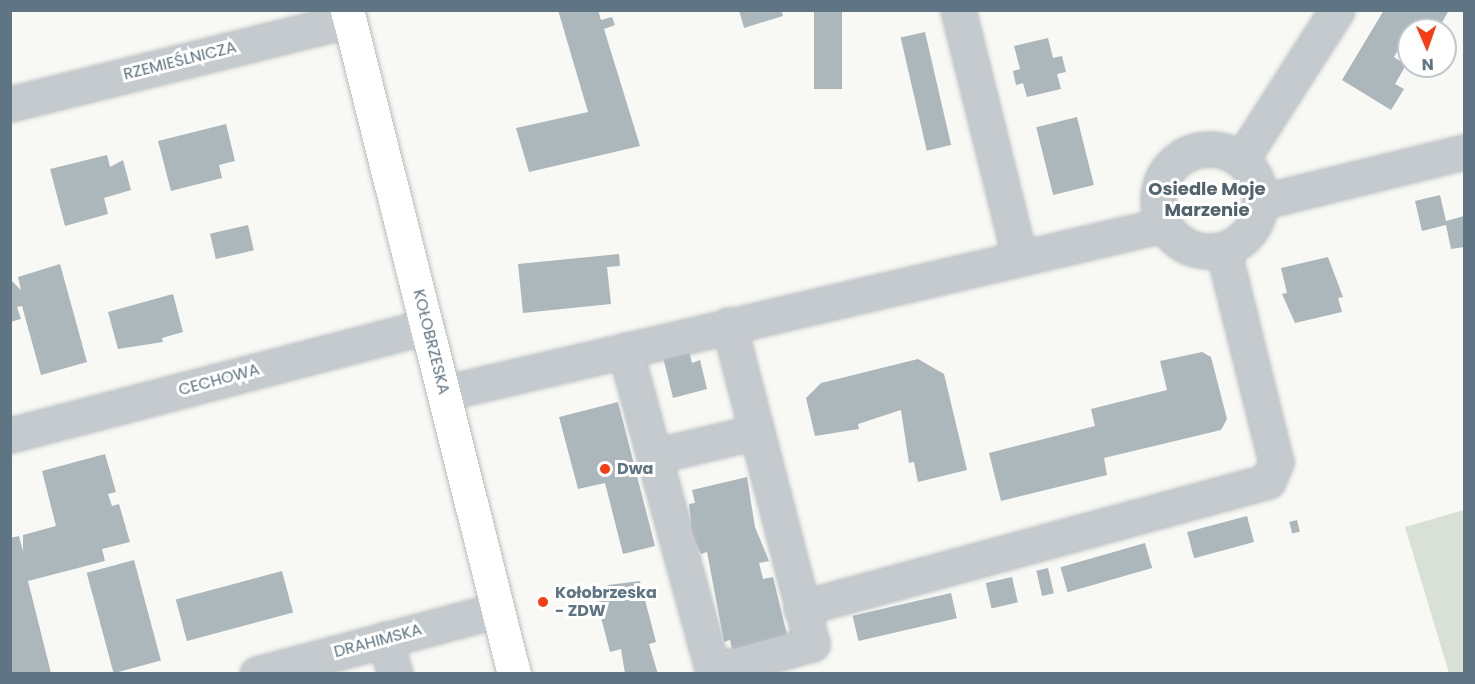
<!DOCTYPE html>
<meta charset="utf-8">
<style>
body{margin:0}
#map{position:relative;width:1475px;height:684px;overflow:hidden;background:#f8f8f4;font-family:Poppins,sans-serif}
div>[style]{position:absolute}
.green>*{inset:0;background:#d9e0d5}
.building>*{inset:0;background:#acb7bc;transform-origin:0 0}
.roads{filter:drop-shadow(0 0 2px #b7bdc0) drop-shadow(0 0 2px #b7bdc0)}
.minor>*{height:33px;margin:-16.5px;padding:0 16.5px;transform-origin:16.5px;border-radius:16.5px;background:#c4cacd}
.minor>.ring{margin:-16.5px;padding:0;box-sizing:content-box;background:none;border:33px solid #c4cacd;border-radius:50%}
.major>*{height:33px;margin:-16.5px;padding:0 16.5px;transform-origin:16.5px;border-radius:16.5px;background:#fff}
.dots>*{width:16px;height:16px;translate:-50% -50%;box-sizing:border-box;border:3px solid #fff;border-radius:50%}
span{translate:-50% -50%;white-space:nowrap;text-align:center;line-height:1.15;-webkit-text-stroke:6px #fff;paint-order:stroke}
.street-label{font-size:16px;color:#5f7583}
.poi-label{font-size:16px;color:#5f7583;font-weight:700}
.left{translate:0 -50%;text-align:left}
.neighbourhood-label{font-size:18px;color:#52636d;font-weight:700}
.frame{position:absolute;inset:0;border:12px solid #5f7583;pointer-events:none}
.north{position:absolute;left:1397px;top:18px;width:60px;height:60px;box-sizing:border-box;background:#fff;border:2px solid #bfc8cd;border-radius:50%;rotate:178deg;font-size:16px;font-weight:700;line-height:24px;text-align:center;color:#5f7583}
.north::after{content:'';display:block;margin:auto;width:21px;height:27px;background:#f63d16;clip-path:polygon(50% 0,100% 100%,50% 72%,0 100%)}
</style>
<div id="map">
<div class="green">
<div style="clip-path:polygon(1464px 510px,1464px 673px,1449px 673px,1405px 527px)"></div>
</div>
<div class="building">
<div style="clip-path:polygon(558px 10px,598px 10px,601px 20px,612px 17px,615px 25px,604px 29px,640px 146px,529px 172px,516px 128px,588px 112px)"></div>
<div style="clip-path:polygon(739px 10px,781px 10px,783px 16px,744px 28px)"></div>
<div style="left:814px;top:10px;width:28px;height:79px"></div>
<div style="clip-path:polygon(1384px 10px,1449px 10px,1440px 26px,1432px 21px,1427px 30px,1409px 30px,1394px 57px,1406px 65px,1395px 84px,1404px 89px,1391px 110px,1342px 80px)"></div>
<div style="left:925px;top:32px;width:116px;height:25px;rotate:77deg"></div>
<div style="clip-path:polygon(1048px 38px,1053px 58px,1062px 56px,1066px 72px,1057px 74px,1061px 89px,1027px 97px,1023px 83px,1016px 85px,1013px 71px,1020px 69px,1014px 46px)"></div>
<div style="left:1077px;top:117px;width:70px;height:42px;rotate:76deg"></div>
<div style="clip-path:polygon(226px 124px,235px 161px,219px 165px,222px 178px,171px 191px,158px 141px)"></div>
<div style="clip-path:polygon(107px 155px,110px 167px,123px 160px,131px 190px,104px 198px,108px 214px,65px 226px,50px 169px)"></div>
<div style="clip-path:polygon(1440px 195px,1446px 221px,1464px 216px,1464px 247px,1451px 249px,1446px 225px,1422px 231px,1415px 201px)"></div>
<div style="left:248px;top:225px;width:26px;height:39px;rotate:77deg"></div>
<div style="clip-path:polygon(619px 254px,620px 266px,607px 267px,611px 304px,523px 313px,518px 264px)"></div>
<div style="clip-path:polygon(1328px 257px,1343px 297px,1338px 298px,1342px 312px,1295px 323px,1282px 294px,1287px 293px,1281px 268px)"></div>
<div style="clip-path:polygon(60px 264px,87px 362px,41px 375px,22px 306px,17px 307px,21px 319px,10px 322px,10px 279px,21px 290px,18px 277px)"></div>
<div style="clip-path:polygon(173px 294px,183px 332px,162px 338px,163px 342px,118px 349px,108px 312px)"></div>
<div style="clip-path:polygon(687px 343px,692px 363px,700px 360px,707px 389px,673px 398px,661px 349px)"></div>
<div style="clip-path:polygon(1202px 352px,1211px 357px,1227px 419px,1221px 430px,1104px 458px,1107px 475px,1001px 501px,989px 453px,1095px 426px,1091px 409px,1167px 390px,1160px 361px)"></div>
<div style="clip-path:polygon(918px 359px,944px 374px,967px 470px,918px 482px,914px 462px,909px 463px,901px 410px,858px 424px,859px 429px,815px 436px,806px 398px,821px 383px)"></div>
<div style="clip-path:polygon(618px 402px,655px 546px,623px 554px,605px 483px,578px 489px,559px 417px)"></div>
<div style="clip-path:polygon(105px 454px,116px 492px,108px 494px,112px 506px,119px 504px,130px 542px,102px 549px,105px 561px,28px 581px,51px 673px,10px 674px,10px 538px,19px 536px,23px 551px,23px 535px,56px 526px,42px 471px)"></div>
<div style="clip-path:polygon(747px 477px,755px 527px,769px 561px,759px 563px,763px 579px,773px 577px,789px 643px,734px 657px,730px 640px,724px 642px,707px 552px,701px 554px,692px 534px,689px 504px,695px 503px,692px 490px)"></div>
<div style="left:1247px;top:516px;width:27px;height:62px;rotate:75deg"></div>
<div style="left:1297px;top:520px;width:12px;height:8px;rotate:76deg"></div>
<div style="left:1145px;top:543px;width:26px;height:88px;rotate:74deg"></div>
<div style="left:134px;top:560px;width:104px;height:49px;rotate:75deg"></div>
<div style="left:1048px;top:568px;width:26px;height:12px;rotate:77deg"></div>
<div style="left:282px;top:571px;width:43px;height:110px;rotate:75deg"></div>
<div style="left:1012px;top:577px;width:26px;height:27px;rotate:77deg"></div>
<div style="clip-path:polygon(640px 581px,656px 642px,649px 644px,658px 674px,625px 674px,621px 649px,610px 652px,597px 602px,605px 600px,608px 585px)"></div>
<div style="left:951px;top:593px;width:26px;height:101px;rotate:77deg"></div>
</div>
<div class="roads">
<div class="minor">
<div style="left:958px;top:10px;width:256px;rotate:76deg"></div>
<div style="left:10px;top:104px;width:350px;rotate:-13.9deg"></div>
<div class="ring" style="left:1158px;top:149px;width:69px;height:69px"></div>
<div style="left:1241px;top:160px;width:178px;rotate:-57.4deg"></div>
<div style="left:1260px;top:202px;width:210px;rotate:-13.8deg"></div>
<div style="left:625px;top:350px;width:333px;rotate:74.7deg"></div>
<div style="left:713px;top:671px;width:103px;rotate:-15.3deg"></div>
<div style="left:812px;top:644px;width:330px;rotate:-104.6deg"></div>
<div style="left:444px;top:393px;width:738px;rotate:-13.15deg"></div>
<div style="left:10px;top:435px;width:431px;rotate:-14.6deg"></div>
<div style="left:654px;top:456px;width:105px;rotate:-13.2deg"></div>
<div style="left:801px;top:608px;width:484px;rotate:-15.2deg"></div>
<div style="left:1268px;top:481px;width:21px;rotate:-67deg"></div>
<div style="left:1276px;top:462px;width:219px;rotate:-104deg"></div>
<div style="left:385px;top:639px;width:36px;rotate:74deg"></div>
<div style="left:257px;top:674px;width:249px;rotate:-14.9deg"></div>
</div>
<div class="major">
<div style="left:347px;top:10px;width:685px;rotate:75.88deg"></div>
</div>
</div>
<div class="dots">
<div style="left:605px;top:469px;background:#f63d16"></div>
<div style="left:543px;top:602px;background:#f63d16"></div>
</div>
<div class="street-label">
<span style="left:180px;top:61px;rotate:-14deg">RZEMIEŚLNICZA</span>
<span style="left:431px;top:342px;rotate:76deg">KOŁOBRZESKA</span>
<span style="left:219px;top:380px;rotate:-15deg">CECHOWA</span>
<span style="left:378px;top:641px;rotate:-15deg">DRAHIMSKA</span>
</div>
<div class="poi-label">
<span class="left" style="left:617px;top:469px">Dwa</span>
<span class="left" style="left:555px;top:602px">Kołobrzeska<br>- ZDW</span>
</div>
<div class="neighbourhood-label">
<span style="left:1207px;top:200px">Osiedle Moje<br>Marzenie</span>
</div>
<div class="frame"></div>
<div class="north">N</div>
</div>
